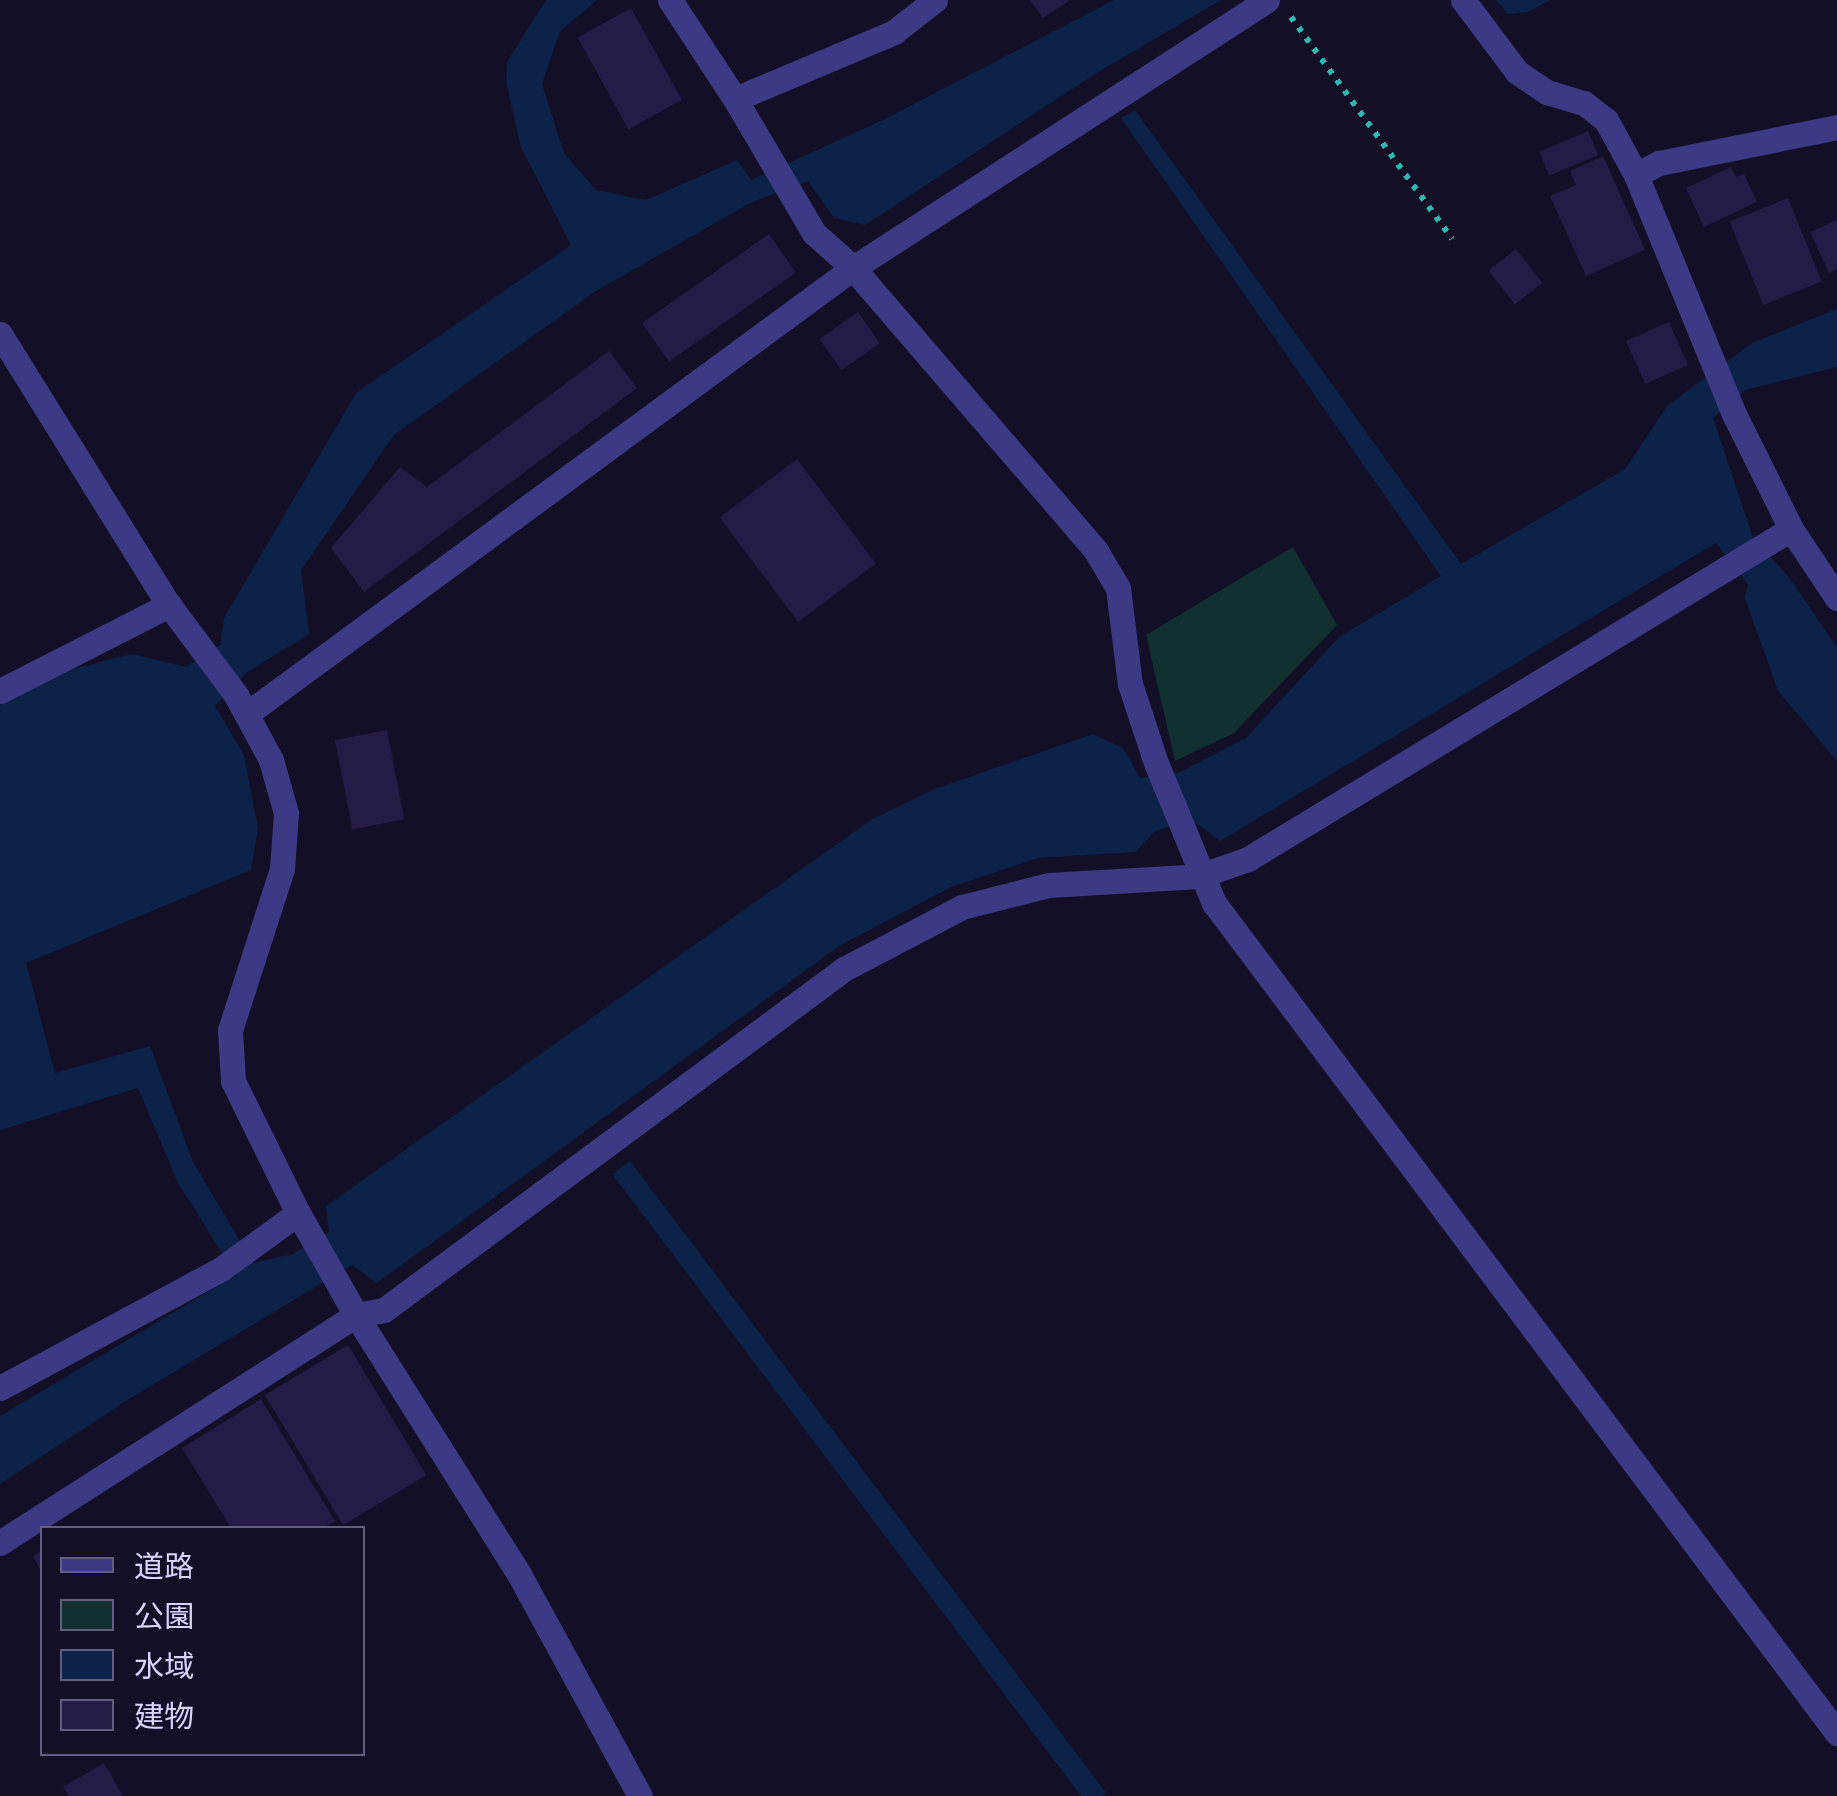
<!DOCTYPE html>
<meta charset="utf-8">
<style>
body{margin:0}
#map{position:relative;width:1837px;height:1796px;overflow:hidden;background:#130f26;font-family:"Source Sans 3","Noto Sans JP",sans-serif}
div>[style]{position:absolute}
.green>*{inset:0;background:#12302f}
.water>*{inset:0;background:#0c2248;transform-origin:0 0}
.building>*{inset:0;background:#241b47;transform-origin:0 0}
.path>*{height:6px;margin-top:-3px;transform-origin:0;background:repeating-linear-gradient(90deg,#2fb8b0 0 5px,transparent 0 13px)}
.street>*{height:25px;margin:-12.5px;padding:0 12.5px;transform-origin:12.5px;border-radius:12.5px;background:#3d3a85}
span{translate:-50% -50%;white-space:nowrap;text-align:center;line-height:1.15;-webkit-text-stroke:9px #130f26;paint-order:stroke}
.legend{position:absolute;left:40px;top:1526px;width:325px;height:230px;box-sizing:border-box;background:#130f26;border:2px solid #625e7d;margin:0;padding:12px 18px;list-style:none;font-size:30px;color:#d9d4ff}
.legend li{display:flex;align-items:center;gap:20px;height:50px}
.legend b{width:50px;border:2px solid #625e7d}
</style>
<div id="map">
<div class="green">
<div style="clip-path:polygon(1293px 547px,1337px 625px,1234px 733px,1175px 761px,1146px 635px)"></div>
</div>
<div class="water">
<div style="clip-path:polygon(546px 0,597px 0,560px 31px,542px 84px,564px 153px,596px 190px,646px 200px,737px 160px,751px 180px,883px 120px,1114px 0,1221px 0,1095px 74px,865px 225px,834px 218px,808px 181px,752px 202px,596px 291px,394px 435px,301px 570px,309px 634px,246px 673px,215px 706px,244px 755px,258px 828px,251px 870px,26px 963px,55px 1073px,150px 1046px,193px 1162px,253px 1263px,293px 1254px,329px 1232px,326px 1206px,871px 820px,932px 790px,1093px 734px,1123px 748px,1140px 778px,1178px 773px,1246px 738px,1339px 637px,1441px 576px,1121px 118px,1135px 110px,1461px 564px,1625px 469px,1667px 406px,1752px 343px,1837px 309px,1837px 367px,1745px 390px,1713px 418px,1753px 538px,1788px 576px,1837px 647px,1837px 761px,1778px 691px,1745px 598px,1748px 584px,1716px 543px,1220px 841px,1192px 820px,1155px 831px,1135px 852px,1038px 858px,951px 887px,839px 946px,377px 1283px,352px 1265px,121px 1404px,0 1484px,0 1416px,236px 1275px,178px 1183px,138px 1088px,0 1130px,0 705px,65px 671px,132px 654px,186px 667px,220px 645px,224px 618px,356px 393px,571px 245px,521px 147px,506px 82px,507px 62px)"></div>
<div style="clip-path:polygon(1496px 0,1550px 0,1528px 12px,1508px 14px)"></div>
<div style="left:630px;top:1161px;width:791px;height:22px;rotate:53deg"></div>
</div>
<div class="building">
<div style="clip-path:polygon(1030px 0,1070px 0,1043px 18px)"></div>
<div style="left:631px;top:8px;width:105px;height:61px;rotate:61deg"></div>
<div style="left:1588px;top:131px;width:26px;height:53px;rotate:67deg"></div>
<div style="clip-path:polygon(1603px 156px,1645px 250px,1586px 276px,1550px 196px,1576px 185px,1570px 171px)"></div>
<div style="clip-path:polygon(1731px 167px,1736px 177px,1744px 174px,1757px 202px,1704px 227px,1686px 188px)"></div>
<div style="left:1788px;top:198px;width:90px;height:63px;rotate:68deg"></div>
<div style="clip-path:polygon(1837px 220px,1837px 269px,1829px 273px,1810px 232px)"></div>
<div style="left:769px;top:234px;width:47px;height:155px;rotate:55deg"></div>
<div style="left:1516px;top:249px;width:43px;height:35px;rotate:52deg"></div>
<div style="left:858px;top:312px;width:38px;height:47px;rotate:55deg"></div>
<div style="left:1669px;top:322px;width:47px;height:47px;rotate:66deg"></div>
<div style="clip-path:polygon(609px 351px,637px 388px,364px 592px,331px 548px,400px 467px,427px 487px)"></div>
<div style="left:797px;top:459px;width:131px;height:97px;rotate:53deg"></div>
<div style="left:387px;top:730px;width:91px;height:53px;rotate:79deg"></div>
<div style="left:348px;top:1345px;width:152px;height:97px;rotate:59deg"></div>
<div style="clip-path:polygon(261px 1399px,335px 1521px,323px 1528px,231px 1528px,182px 1448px)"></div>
<div style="clip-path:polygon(42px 1551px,42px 1573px,33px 1556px)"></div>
<div style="clip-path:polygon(104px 1763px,123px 1796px,69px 1796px,63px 1787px)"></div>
</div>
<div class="path">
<div style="left:1291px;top:17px;width:274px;rotate:54deg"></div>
</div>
<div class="street">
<div style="left:670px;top:0;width:118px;rotate:56.7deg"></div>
<div style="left:735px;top:99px;width:156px;rotate:59.5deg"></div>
<div style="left:814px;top:233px;width:52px;rotate:41.9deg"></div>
<div style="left:853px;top:268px;width:373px;rotate:49.3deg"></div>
<div style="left:1096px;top:551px;width:43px;rotate:59.3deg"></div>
<div style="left:1118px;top:588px;width:97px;rotate:82.9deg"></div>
<div style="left:1130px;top:684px;width:83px;rotate:71.8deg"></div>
<div style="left:1156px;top:763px;width:152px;rotate:67.5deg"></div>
<div style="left:1214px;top:903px;width:1038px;rotate:53.11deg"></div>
<div style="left:1463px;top:0;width:90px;rotate:53.1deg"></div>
<div style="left:1517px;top:72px;width:36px;rotate:34deg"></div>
<div style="left:1547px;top:92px;width:39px;rotate:17deg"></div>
<div style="left:1584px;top:103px;width:28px;rotate:38deg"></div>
<div style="left:1606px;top:120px;width:63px;rotate:61.4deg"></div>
<div style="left:1636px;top:175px;width:258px;rotate:67.7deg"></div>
<div style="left:1734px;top:414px;width:128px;rotate:63.6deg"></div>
<div style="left:1791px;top:529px;width:83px;rotate:56.3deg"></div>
<div style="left:735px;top:99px;width:173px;rotate:-22.8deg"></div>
<div style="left:894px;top:32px;width:52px;rotate:-38deg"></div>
<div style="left:1636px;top:175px;width:26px;rotate:-28deg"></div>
<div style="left:1659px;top:163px;width:182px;rotate:-11.4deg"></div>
<div style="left:0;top:334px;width:319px;rotate:58.1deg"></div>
<div style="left:169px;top:605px;width:112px;rotate:53.3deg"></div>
<div style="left:236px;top:695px;width:74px;rotate:61.7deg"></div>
<div style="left:271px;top:760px;width:55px;rotate:74.2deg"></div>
<div style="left:286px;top:813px;width:56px;rotate:94.1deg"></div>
<div style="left:282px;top:869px;width:169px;rotate:107.9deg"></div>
<div style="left:230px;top:1030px;width:51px;rotate:86.6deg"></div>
<div style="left:233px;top:1081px;width:147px;rotate:63.8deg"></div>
<div style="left:298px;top:1213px;width:117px;rotate:60.4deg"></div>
<div style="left:356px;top:1315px;width:423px;rotate:147.4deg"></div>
<div style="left:0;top:691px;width:190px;rotate:-27deg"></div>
<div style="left:248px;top:713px;width:751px;rotate:-36.34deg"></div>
<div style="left:853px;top:268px;width:493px;rotate:-32.9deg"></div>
<div style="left:0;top:1388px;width:251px;rotate:-28.3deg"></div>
<div style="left:221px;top:1269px;width:95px;rotate:-36deg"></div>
<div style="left:640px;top:1796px;width:253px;rotate:-118.6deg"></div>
<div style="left:519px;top:1574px;width:306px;rotate:-122.2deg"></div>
<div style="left:356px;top:1315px;width:28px;rotate:-10deg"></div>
<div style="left:384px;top:1310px;width:573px;rotate:-36.55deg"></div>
<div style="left:844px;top:969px;width:133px;rotate:-27.7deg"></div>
<div style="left:962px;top:907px;width:90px;rotate:-14.2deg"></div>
<div style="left:1049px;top:885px;width:150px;rotate:-3.4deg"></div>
<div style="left:1199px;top:876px;width:52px;rotate:-19.1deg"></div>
<div style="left:1248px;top:859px;width:635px;rotate:-31.29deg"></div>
</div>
<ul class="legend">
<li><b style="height:12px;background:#3d3a85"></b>道路</li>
<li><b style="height:28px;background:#12302f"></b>公園</li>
<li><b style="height:28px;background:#0c2248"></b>水域</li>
<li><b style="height:28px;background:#241b47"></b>建物</li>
</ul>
</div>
